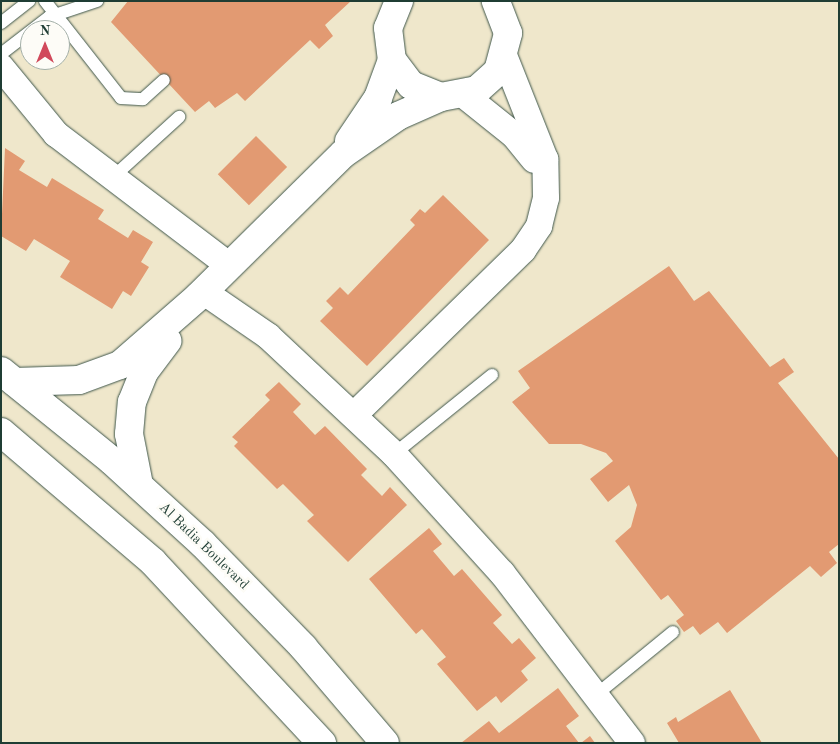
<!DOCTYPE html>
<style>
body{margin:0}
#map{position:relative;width:840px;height:744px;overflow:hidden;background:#efe7cb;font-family:"Old Standard TT",serif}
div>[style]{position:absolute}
.building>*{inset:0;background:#e29a72;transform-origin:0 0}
.roads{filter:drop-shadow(0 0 1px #3e564b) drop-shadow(0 0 1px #3e564b)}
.service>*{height:12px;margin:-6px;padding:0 6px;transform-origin:6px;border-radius:6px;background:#fff}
.minor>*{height:26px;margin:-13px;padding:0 13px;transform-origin:13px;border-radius:13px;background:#fff}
.tertiary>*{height:28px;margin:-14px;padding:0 14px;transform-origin:14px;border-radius:14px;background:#fff}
span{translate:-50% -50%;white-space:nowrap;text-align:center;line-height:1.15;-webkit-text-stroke:5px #fdfcf7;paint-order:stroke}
.street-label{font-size:14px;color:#1f3d34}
.frame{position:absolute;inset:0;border:2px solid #1f3d34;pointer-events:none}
.north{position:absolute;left:20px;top:20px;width:50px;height:50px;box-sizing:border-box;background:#fdfcf7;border:1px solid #a4b0a9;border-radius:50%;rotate:0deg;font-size:14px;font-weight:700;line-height:20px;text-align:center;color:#1f3d34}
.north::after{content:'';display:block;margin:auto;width:18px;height:22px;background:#d1495b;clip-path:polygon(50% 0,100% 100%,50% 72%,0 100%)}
</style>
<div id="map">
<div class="building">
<div style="clip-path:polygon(128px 1px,351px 1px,325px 25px,333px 36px,319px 49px,310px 40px,245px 101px,237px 93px,215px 108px,209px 101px,195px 112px,111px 22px)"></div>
<div style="left:256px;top:136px;width:44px;height:54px;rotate:45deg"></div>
<div style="clip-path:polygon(5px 148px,25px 161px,19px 170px,47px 187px,52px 178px,104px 210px,98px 219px,128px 238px,133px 230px,153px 242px,141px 262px,149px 267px,131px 296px,123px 291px,112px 309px,60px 277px,70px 261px,34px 239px,26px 251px,1px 236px)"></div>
<div style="clip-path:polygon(443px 195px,489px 240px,367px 366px,320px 321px,333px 308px,326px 301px,340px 287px,348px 295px,415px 225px,410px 220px,420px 209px,425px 213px)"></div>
<div style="clip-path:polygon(669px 266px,694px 301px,709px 291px,770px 367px,784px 358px,794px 372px,778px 383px,839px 459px,839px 544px,829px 552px,837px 563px,821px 577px,810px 566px,727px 633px,718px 622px,700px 635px,693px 626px,684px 632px,676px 621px,684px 615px,668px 595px,661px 600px,615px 541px,631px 527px,637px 505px,629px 485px,608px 502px,590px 479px,613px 461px,606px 453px,581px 444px,549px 444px,512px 402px,530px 388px,518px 371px)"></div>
<div style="clip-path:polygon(279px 382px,301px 404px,293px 412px,315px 435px,325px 426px,367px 469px,361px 475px,382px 496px,390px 487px,407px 505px,348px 562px,307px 521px,314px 515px,283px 484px,277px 489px,234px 446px,238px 442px,232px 437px,270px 400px,265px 395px)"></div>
<div style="clip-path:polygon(429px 528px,442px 544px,433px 551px,454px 576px,462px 569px,502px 615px,493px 623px,512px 644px,519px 638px,536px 658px,521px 671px,528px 680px,501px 703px,496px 696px,477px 711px,437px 664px,446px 657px,422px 629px,416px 634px,369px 579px)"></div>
<div style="clip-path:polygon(558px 688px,579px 716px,566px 726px,579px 743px,461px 743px,489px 721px,499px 733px)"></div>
<div style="clip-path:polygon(730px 690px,762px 743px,679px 743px,667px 723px,676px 717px,678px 722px)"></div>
<div style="clip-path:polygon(590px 736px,595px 743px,581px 743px)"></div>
</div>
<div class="roads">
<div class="service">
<div style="left:45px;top:1px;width:123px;rotate:51.9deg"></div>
<div style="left:121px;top:98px;width:22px;rotate:3deg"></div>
<div style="left:143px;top:99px;width:28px;rotate:-42deg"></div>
<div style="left:1px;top:23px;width:36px;rotate:-38deg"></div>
<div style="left:1px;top:54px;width:61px;rotate:-37.6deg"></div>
<div style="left:49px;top:17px;width:51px;rotate:-18.4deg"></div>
<div style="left:112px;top:178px;width:91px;rotate:-42.3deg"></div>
<div style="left:394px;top:454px;width:126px;rotate:-38.9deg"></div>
<div style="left:597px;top:694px;width:98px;rotate:-39.2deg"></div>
</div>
<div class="minor">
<div style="left:1px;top:67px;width:87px;rotate:50.6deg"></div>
<div style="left:56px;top:134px;width:218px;rotate:37.2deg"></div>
<div style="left:464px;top:95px;width:64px;rotate:38.7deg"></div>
<div style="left:514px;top:135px;width:32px;rotate:51deg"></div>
<div style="left:204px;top:292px;width:78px;rotate:34.5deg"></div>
<div style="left:268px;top:336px;width:173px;rotate:43.1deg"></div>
<div style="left:394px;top:454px;width:161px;rotate:47.8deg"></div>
<div style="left:502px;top:573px;width:214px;rotate:52.6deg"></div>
<div style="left:355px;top:414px;width:235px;rotate:-44.3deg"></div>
<div style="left:523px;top:250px;width:29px;rotate:-56deg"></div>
<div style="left:539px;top:226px;width:29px;rotate:-76deg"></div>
<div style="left:546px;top:198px;width:39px;rotate:-91deg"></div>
<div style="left:545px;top:159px;width:109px;rotate:-111.6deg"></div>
</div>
<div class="tertiary">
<div style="left:399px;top:1px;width:29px;rotate:112deg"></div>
<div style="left:388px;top:28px;width:32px;rotate:83deg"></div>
<div style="left:392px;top:60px;width:31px;rotate:53deg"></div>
<div style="left:411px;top:85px;width:32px;rotate:22deg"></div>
<div style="left:441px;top:97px;width:37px;rotate:-11deg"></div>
<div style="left:477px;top:90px;width:28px;rotate:-42deg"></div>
<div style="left:498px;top:71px;width:39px;rotate:-75deg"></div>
<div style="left:508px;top:33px;width:34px;rotate:-111deg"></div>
<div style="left:349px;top:141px;width:52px;rotate:-56deg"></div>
<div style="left:378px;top:98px;width:40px;rotate:-69.8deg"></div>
<div style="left:1px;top:371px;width:143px;rotate:39deg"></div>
<div style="left:112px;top:461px;width:123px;rotate:42.4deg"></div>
<div style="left:203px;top:544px;width:144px;rotate:45.8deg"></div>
<div style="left:303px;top:647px;width:126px;rotate:49.5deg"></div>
<div style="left:15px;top:382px;width:64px;rotate:-1.8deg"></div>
<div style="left:79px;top:380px;width:44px;rotate:-20.1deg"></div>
<div style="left:120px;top:365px;width:105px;rotate:-41.1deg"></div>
<div style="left:199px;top:296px;width:202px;rotate:-44.6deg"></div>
<div style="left:343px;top:154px;width:67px;rotate:-34.6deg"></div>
<div style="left:398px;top:116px;width:47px;rotate:-23.8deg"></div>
<div style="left:1px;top:432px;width:200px;rotate:40.5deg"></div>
<div style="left:153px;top:562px;width:248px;rotate:47deg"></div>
<div style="left:139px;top:485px;width:52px;rotate:-101.1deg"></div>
<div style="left:129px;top:434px;width:32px;rotate:-85deg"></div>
<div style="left:132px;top:402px;width:32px;rotate:-68deg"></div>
<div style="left:144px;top:372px;width:39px;rotate:-53deg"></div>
</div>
</div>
<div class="street-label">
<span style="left:204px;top:546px;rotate:44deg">Al Badia Boulevard</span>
</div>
<div class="frame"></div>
<div class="north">N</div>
</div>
